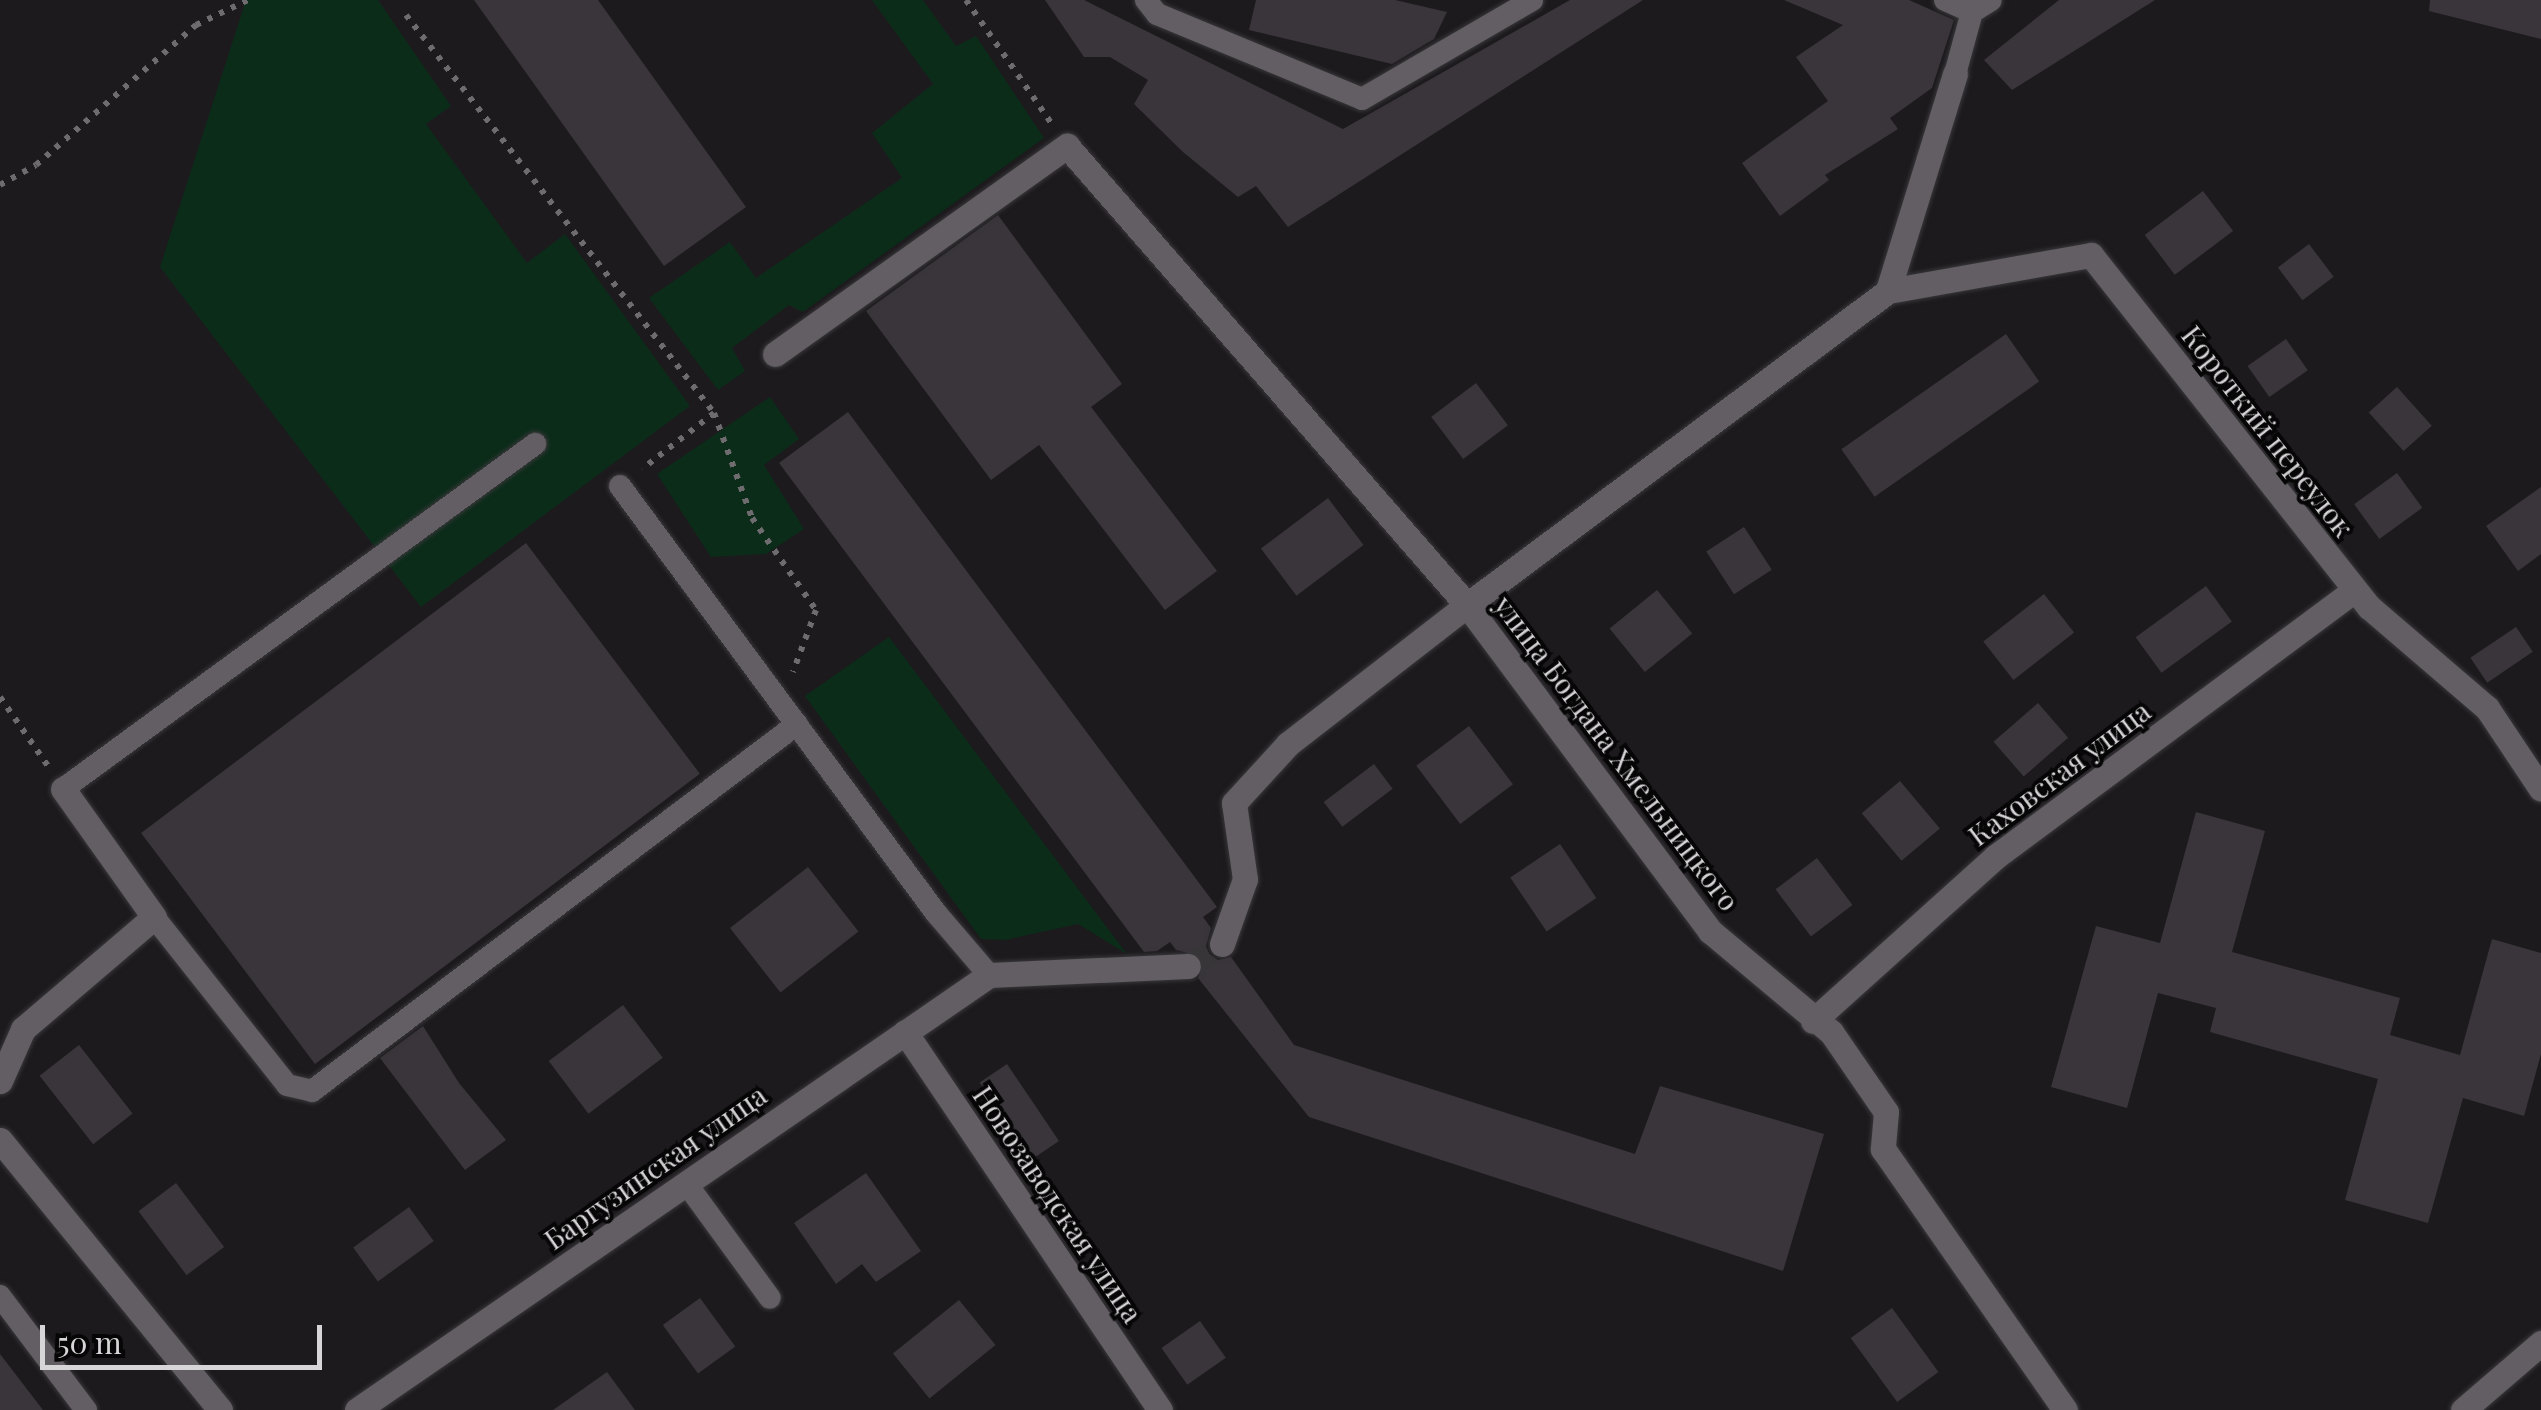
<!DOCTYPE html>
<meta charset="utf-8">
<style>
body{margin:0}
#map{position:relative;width:2541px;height:1410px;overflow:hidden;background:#1d1a1e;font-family:"Playfair Display",serif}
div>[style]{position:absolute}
.green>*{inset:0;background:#0c2c1a}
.building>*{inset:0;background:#39353a;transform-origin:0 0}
.street-tunnel>*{height:25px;margin-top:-12.5px;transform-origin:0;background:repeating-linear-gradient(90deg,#39363a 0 25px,transparent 0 37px)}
.path>*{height:6px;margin-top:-3px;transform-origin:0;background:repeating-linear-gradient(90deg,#6f6c6f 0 5px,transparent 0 13px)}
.roads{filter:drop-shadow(0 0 2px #39373a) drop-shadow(0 0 2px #39373a)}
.lane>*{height:22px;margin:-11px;padding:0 11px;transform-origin:11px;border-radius:11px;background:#625e63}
.street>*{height:25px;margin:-12.5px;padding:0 12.5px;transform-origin:12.5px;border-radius:12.5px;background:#625e63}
span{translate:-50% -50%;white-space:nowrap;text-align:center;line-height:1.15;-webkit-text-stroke:8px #070607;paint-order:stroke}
.street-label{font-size:28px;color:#d7d5d7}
.scale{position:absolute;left:40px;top:1325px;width:282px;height:45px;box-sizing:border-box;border:5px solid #d7d5d7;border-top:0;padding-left:12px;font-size:30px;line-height:35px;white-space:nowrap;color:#d7d5d7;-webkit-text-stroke:8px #070607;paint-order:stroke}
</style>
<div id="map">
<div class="green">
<div style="clip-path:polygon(246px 0,378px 0,451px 106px,426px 124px,527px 263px,565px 234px,690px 406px,421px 607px,160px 267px)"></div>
<div style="clip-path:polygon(872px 0,923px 0,956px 46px,976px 36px,1044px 138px,803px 312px,789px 305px,732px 348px,745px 371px,718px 390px,649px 298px,730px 242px,756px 278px,902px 178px,872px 133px,933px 84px)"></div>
<div style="clip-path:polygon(770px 397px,799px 439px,764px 465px,804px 529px,766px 554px,711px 557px,657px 474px)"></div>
<div style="clip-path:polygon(889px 637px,1127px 954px,1078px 924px,1005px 940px,981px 939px,805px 696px)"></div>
</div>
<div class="building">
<div style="clip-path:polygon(474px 0,598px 0,746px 207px,664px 266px)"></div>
<div style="clip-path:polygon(1045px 0,1084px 0,1343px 129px,1570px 0,1643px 0,1288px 227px,1256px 186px,1238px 197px,1183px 152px,1134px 104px,1148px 80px,1110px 57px,1084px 57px)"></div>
<div style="clip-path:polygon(1256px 0,1395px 0,1447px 12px,1434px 39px,1392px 64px,1249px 30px)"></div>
<div style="clip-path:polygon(1784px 0,1909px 0,1954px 20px,1932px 88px,1890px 118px,1898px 129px,1825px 175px,1829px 180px,1780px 216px,1742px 163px,1828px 101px,1796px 57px,1843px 25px)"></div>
<div style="clip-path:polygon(2059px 0,2155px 0,2012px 90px,1984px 60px)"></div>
<div style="clip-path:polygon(2430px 0,2541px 0,2541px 39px,2429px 11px)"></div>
<div style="left:2203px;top:191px;width:50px;height:73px;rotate:53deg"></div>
<div style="clip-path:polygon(998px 215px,1122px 384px,1091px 407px,1217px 571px,1165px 610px,1039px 445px,991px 480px,866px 311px)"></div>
<div style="left:2309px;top:244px;width:41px;height:39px;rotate:53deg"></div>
<div style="left:2006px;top:334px;width:58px;height:201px;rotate:55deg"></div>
<div style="left:2286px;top:339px;width:38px;height:47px;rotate:55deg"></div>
<div style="left:1476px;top:383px;width:53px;height:56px;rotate:53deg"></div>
<div style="left:2397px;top:387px;width:52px;height:38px;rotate:48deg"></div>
<div style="clip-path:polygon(848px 412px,1217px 907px,1203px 917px,1211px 928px,1206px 946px,1209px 954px,1218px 960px,1231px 957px,1294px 1045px,1635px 1154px,1660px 1086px,1824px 1134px,1783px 1271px,1309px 1117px,1198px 978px,1204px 966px,1201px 956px,1176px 950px,1170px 942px,1157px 951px,1144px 952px,779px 463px)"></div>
<div style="left:2397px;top:473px;width:43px;height:53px;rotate:54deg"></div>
<div style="clip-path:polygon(2541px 487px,2541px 554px,2518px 571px,2486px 526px)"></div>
<div style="left:1328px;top:498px;width:59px;height:84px;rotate:53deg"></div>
<div style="left:1744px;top:527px;width:51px;height:45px;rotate:57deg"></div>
<div style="left:526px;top:543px;width:289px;height:482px;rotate:53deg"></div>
<div style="left:2206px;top:586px;width:44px;height:87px;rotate:54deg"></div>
<div style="left:1657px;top:590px;width:56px;height:61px;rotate:51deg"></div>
<div style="left:2044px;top:594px;width:49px;height:77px;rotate:52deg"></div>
<div style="left:2516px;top:627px;width:30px;height:55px;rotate:56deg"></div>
<div style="left:2038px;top:703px;width:46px;height:59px;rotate:49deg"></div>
<div style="left:1469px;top:726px;width:73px;height:66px;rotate:53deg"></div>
<div style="left:1374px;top:764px;width:31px;height:63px;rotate:53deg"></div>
<div style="left:1900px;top:781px;width:62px;height:50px;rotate:50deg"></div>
<div style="clip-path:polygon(2196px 812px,2265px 831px,2232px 952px,2400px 998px,2390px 1035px,2460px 1055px,2492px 939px,2541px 953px,2541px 1054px,2524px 1116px,2463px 1098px,2428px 1223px,2345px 1200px,2378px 1079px,2210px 1032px,2216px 1008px,2158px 993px,2127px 1108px,2051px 1087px,2096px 926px,2160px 943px)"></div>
<div style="left:1560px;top:844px;width:65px;height:60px;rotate:56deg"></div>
<div style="left:1817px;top:858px;width:59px;height:52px;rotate:53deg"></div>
<div style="left:808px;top:867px;width:82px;height:99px;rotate:52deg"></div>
<div style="left:623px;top:1005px;width:66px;height:93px;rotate:53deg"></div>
<div style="clip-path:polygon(423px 1026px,459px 1083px,506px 1140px,465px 1170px,380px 1058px)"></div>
<div style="left:79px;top:1045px;width:87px;height:50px;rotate:52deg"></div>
<div style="left:1007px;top:1064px;width:93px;height:33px;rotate:56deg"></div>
<div style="clip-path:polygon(866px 1173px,921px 1251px,876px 1282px,862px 1264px,836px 1284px,794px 1223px)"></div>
<div style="left:176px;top:1183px;width:80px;height:47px;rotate:53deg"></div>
<div style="left:409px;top:1207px;width:42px;height:69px;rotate:54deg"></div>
<div style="left:700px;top:1298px;width:60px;height:46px;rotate:54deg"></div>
<div style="left:959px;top:1300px;width:58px;height:85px;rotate:51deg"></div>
<div style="left:1892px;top:1308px;width:79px;height:51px;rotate:54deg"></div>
<div style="left:1200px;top:1321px;width:45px;height:47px;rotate:55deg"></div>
<div style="clip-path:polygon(0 1354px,43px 1410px,0 1410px)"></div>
<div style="clip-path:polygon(607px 1372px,635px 1410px,553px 1410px)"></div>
</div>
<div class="street-tunnel">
<div style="left:1188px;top:966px;width:40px;rotate:-32.9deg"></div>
</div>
<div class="path">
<div style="left:966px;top:0;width:151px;rotate:55.3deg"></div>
<div style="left:406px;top:15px;width:503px;rotate:52.26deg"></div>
<div style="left:714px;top:413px;width:91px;rotate:142.1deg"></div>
<div style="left:0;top:185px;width:41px;rotate:-29.1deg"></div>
<div style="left:36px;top:165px;width:213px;rotate:-41.2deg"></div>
<div style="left:196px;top:25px;width:58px;rotate:-25.7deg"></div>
<div style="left:714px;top:413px;width:112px;rotate:70.1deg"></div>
<div style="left:752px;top:518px;width:112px;rotate:55.2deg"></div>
<div style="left:816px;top:610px;width:66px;rotate:110.4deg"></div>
<div style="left:0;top:697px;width:84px;rotate:55.2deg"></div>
</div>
<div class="roads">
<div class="lane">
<div style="left:1146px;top:0;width:18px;rotate:52deg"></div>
<div style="left:1157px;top:14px;width:222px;rotate:22.5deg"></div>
<div style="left:1362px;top:99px;width:197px;rotate:-30.2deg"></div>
<div style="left:1945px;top:0;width:30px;rotate:24deg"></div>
<div style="left:1955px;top:74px;width:64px;rotate:-74.7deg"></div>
<div style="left:1972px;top:12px;width:22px;rotate:-32deg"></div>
<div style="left:620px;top:486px;width:531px;rotate:53.5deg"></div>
<div style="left:936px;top:913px;width:82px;rotate:49.5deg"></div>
<div style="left:63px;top:789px;width:585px;rotate:-36.16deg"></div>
<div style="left:154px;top:917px;width:214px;rotate:51.6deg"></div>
<div style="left:287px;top:1085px;width:26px;rotate:13deg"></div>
<div style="left:312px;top:1091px;width:608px;rotate:-37.11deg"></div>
<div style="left:686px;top:1183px;width:142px;rotate:53.9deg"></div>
<div style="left:0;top:1296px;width:143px;rotate:53deg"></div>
</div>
<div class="street">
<div style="left:1955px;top:74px;width:227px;rotate:107.2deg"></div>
<div style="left:1888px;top:291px;width:525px;rotate:143.28deg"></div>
<div style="left:1467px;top:605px;width:407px;rotate:53.3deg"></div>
<div style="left:1710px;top:931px;width:158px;rotate:39.9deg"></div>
<div style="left:1831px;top:1032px;width:97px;rotate:55.5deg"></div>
<div style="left:1886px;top:1112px;width:37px;rotate:95deg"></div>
<div style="left:1883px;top:1149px;width:318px;rotate:55.1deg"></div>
<div style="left:1888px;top:291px;width:206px;rotate:-10.1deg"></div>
<div style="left:2091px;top:255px;width:449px;rotate:51.7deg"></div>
<div style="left:2369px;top:607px;width:155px;rotate:40.6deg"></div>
<div style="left:2487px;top:708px;width:97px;rotate:56.3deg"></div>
<div style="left:775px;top:354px;width:359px;rotate:-35.5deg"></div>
<div style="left:1067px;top:146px;width:609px;rotate:48.93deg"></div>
<div style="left:1467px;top:605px;width:227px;rotate:142.2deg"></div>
<div style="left:1288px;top:744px;width:80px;rotate:132.5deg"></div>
<div style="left:1234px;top:803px;width:77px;rotate:81.8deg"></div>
<div style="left:1245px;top:879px;width:69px;rotate:109.5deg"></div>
<div style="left:1813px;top:1021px;width:245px;rotate:-42deg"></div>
<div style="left:1995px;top:857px;width:448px;rotate:-36.6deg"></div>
<div style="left:905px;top:1032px;width:456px;rotate:56deg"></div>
<div style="left:0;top:1081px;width:57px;rotate:-66.1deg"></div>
<div style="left:23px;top:1029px;width:172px;rotate:-40.5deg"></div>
<div style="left:154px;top:917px;width:157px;rotate:-125.4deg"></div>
<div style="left:0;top:1140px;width:348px;rotate:50.8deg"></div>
<div style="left:357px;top:1410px;width:767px;rotate:-34.54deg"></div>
<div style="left:989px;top:975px;width:199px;rotate:-2.6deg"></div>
<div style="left:2463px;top:1410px;width:103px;rotate:-40.7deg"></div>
</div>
</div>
<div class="street-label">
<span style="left:2268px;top:431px;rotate:52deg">Короткий переулок</span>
<span style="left:1617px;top:753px;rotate:53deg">улица Богдана Хмельницкого</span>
<span style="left:2059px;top:773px;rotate:-37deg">Каховская улица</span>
<span style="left:655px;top:1167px;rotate:-35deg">Баргузинская улица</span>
<span style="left:1058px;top:1204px;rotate:56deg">Новозаводская улица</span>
</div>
<div class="scale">50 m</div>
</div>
